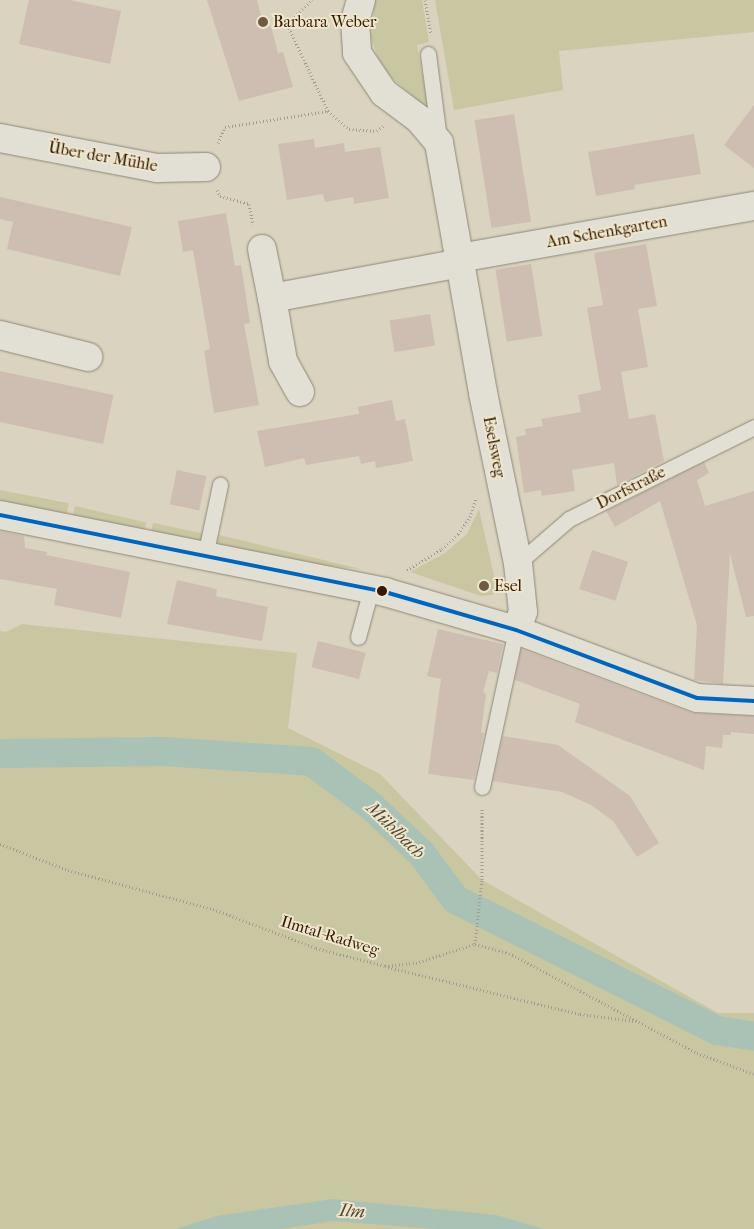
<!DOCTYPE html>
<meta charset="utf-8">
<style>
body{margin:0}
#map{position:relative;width:754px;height:1229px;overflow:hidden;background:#dad3bf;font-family:"IM FELL French Canon",serif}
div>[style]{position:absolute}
.green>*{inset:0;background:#c8c7a2;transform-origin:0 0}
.water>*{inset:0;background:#aac1b5}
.canal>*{height:29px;margin:-14.5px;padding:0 14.5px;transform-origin:14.5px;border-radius:14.5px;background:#aac1b5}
.building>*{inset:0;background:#cdbeb1;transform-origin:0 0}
.path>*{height:3px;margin-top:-1.5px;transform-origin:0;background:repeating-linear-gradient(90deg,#a29c91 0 1px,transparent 0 3.5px)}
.roads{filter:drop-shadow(0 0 1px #8e8778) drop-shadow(0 0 1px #8e8778)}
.lane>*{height:15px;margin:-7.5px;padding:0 7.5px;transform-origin:7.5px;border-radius:7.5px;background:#e2dfd5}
.street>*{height:28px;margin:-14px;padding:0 14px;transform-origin:14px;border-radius:14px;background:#e2dfd5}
.secondary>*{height:28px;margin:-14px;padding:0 14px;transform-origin:14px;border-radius:14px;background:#e2dfd5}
.bus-1>*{height:4px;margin:-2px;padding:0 2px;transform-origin:2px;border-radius:2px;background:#0065bd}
.dots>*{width:14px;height:14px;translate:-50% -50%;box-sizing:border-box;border:2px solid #efe6ce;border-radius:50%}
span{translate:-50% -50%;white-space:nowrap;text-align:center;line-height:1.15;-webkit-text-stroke:4px #efe6ce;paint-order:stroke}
.poi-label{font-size:16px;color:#351900}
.left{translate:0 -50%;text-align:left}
.street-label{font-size:16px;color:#351900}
.water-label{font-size:18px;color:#524935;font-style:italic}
</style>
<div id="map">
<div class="green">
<div style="clip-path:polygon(375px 0,422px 0,429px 42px,417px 45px,429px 111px,388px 74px,377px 56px,371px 37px)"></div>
<div style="clip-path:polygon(435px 0,754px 0,754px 32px,559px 51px,563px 90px,454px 110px)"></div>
<div style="left:0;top:490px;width:70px;height:12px;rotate:11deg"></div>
<div style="left:75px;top:506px;width:73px;height:11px;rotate:13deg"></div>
<div style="clip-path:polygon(479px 509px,495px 580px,497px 590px,492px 595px,481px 596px,410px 572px,445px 553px,467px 534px)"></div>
<div style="left:153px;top:523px;width:51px;height:10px;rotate:12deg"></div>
<div style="clip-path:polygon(219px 535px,361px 569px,288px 562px,217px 547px)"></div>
<div style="clip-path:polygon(22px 624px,297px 653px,288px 728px,380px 774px,482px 880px,718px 1013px,754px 1013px,754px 1229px,0 1229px,0 631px,6px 632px)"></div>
</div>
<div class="water">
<div style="clip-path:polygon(333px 1199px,496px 1215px,544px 1229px,436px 1229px,333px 1221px,281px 1229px,176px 1229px,216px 1216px)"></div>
</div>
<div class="canal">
<div style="left:0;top:753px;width:162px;rotate:-0.7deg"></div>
<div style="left:162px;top:751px;width:149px;rotate:3.8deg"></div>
<div style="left:311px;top:761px;width:74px;rotate:36.7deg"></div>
<div style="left:370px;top:805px;width:70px;rotate:43.3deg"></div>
<div style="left:421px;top:853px;width:57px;rotate:53.5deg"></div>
<div style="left:455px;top:899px;width:293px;rotate:26.6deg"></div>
<div style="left:717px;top:1030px;width:37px;rotate:9deg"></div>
</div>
<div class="building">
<div style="clip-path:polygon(29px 0,70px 0,121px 11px,110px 64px,19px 44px)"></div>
<div style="clip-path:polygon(207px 0,257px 0,264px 28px,271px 26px,278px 53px,283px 52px,293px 87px,239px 101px)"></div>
<div style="clip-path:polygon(754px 105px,754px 168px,724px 145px)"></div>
<div style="left:514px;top:114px;width:109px;height:40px;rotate:81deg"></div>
<div style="clip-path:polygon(694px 134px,701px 174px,634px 185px,635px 189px,596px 196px,588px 152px)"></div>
<div style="clip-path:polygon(314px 139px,315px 148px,344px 143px,345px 152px,380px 147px,389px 198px,354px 204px,353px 197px,325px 202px,323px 194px,287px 200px,278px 144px)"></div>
<div style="clip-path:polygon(0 197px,132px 227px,120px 276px,7px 249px,13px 222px,0 219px)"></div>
<div style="clip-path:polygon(226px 213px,235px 266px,241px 265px,250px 323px,244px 324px,259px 405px,214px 413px,204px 351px,210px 349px,193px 250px,183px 252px,178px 221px)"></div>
<div style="clip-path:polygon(646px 244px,657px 306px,638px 309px,648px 367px,621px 372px,629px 419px,655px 414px,664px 461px,617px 485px,614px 463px,572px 470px,575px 491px,542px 496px,541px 490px,524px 493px,516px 437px,526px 435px,525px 429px,543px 426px,541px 419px,581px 412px,578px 395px,601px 390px,587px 308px,603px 305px,594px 253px)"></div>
<div style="left:531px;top:264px;width:73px;height:36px;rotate:81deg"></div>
<div style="left:430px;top:314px;width:32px;height:41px;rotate:81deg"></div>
<div style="left:0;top:371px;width:116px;height:50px;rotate:12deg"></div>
<div style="clip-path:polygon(392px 400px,396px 421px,405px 419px,413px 461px,376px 468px,375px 461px,361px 464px,359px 456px,306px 465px,304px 458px,265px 467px,257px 431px,359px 414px,358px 407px)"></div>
<div style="clip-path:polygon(704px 462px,709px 473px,697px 480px,705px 506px,754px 491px,754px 616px,746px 617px,730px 554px,723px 684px,694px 680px,697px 625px,660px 501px,615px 527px,606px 511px)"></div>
<div style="left:177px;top:470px;width:30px;height:35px;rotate:12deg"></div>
<div style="clip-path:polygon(0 531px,24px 536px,25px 548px,47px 552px,46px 555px,130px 572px,121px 618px,54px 605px,57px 589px,0 579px)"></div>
<div style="left:592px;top:550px;width:38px;height:41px;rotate:18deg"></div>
<div style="clip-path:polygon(177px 580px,217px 589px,216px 596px,268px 607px,262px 641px,167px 624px)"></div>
<div style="clip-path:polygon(438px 629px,503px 644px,497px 673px,489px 671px,483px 692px,486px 694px,481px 733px,484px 733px,474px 780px,428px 774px,441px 679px,427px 676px)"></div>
<div style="left:318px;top:641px;width:49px;height:27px;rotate:14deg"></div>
<div style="clip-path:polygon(521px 649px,692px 713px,754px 716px,754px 734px,731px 732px,731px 735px,723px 735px,722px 748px,706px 746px,704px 770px,575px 722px,580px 704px,515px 680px)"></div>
<div style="clip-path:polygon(503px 736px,558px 745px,630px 796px,659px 843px,637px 857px,613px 821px,591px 805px,562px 792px,493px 781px)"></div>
</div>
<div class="path">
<div style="left:425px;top:0;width:35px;rotate:80deg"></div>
<div style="left:328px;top:111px;width:28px;rotate:41deg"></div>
<div style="left:349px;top:129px;width:28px;rotate:4deg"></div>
<div style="left:377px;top:131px;width:8px;rotate:-40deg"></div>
<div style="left:218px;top:143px;width:17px;rotate:-66deg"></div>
<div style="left:225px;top:127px;width:104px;rotate:-8.8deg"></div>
<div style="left:328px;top:111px;width:96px;rotate:-115.2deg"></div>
<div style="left:287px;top:24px;width:35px;rotate:-44deg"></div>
<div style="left:217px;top:190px;width:7px;rotate:63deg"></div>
<div style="left:220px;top:196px;width:30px;rotate:15deg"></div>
<div style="left:249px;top:204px;width:21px;rotate:79deg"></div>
<div style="left:407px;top:570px;width:41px;rotate:-31deg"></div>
<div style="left:442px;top:549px;width:22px;rotate:-43deg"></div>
<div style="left:458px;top:534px;width:21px;rotate:-55deg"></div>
<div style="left:470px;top:517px;width:20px;rotate:-72deg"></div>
<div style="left:0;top:844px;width:73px;rotate:20.9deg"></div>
<div style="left:68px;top:870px;width:150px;rotate:15.1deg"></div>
<div style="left:213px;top:909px;width:110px;rotate:20.7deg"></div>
<div style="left:316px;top:948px;width:71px;rotate:14.6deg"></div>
<div style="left:385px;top:966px;width:31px;rotate:-6deg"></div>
<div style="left:416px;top:963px;width:62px;rotate:-17.9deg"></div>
<div style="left:475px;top:944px;width:35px;rotate:15deg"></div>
<div style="left:509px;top:953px;width:213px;rotate:28deg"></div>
<div style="left:697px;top:1053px;width:61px;rotate:20.2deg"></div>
<div style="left:475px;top:944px;width:64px;rotate:-83.8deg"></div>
<div style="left:482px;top:880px;width:73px;rotate:-90deg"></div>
<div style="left:388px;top:967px;width:198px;rotate:13.8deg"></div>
<div style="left:580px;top:1014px;width:55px;rotate:7.3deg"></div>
</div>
<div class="roads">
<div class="lane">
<div style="left:428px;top:54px;width:86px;rotate:82.6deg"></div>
<div style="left:205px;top:556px;width:73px;rotate:-78.1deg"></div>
<div style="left:518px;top:563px;width:67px;rotate:-40.8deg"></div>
<div style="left:569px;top:519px;width:207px;rotate:-26.4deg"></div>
<div style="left:358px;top:637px;width:50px;rotate:-74.8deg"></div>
<div style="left:482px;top:787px;width:161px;rotate:-77.8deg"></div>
</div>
<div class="street">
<div style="left:361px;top:0;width:22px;rotate:106deg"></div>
<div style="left:355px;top:21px;width:32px;rotate:86deg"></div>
<div style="left:357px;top:53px;width:48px;rotate:56deg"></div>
<div style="left:384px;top:93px;width:44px;rotate:36.6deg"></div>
<div style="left:419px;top:119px;width:31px;rotate:50deg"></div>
<div style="left:439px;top:143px;width:254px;rotate:80deg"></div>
<div style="left:483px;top:393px;width:174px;rotate:78.4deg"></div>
<div style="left:518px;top:563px;width:49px;rotate:84.2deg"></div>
<div style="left:523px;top:612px;width:19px;rotate:111deg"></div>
<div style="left:0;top:138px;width:161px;rotate:10.8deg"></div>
<div style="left:158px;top:168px;width:48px;rotate:-1.2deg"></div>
<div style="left:262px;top:249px;width:50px;rotate:78.5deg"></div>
<div style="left:459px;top:258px;width:300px;rotate:-10deg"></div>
<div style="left:0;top:335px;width:91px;rotate:14deg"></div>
<div style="left:300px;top:392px;width:35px;rotate:-119deg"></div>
<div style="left:283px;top:361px;width:64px;rotate:-99.9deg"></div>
<div style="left:272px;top:298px;width:192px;rotate:-10.5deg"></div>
</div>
<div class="secondary">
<div style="left:0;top:515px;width:393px;rotate:11.3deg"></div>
<div style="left:385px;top:592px;width:136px;rotate:16.2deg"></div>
<div style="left:516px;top:630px;width:193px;rotate:20.6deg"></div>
<div style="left:697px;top:698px;width:57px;rotate:3deg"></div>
</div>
</div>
<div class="bus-1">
<div style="left:0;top:515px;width:393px;rotate:11.3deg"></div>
<div style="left:385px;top:592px;width:136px;rotate:16.2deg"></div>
<div style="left:516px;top:630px;width:193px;rotate:20.6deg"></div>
<div style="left:697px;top:698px;width:57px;rotate:3deg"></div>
</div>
<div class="dots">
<div style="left:263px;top:22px;background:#6f5a43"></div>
<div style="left:484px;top:586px;background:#6f5a43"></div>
<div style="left:382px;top:591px;background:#351900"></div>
</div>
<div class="poi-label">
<span class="left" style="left:273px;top:22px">Barbara Weber</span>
<span class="left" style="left:494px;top:586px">Esel</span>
</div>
<div class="street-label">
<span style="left:103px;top:157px;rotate:10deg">Über der Mühle</span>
<span style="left:607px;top:232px;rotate:-10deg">Am Schenkgarten</span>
<span style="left:494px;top:447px;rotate:79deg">Eselsweg</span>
<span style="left:631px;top:488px;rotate:-27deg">Dorfstraße</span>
<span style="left:330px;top:936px;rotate:17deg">Ilmtal-Radweg</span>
</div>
<div class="water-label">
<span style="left:395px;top:831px;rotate:44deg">Mühlbach</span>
<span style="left:352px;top:1212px;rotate:4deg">Ilm</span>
</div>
</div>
